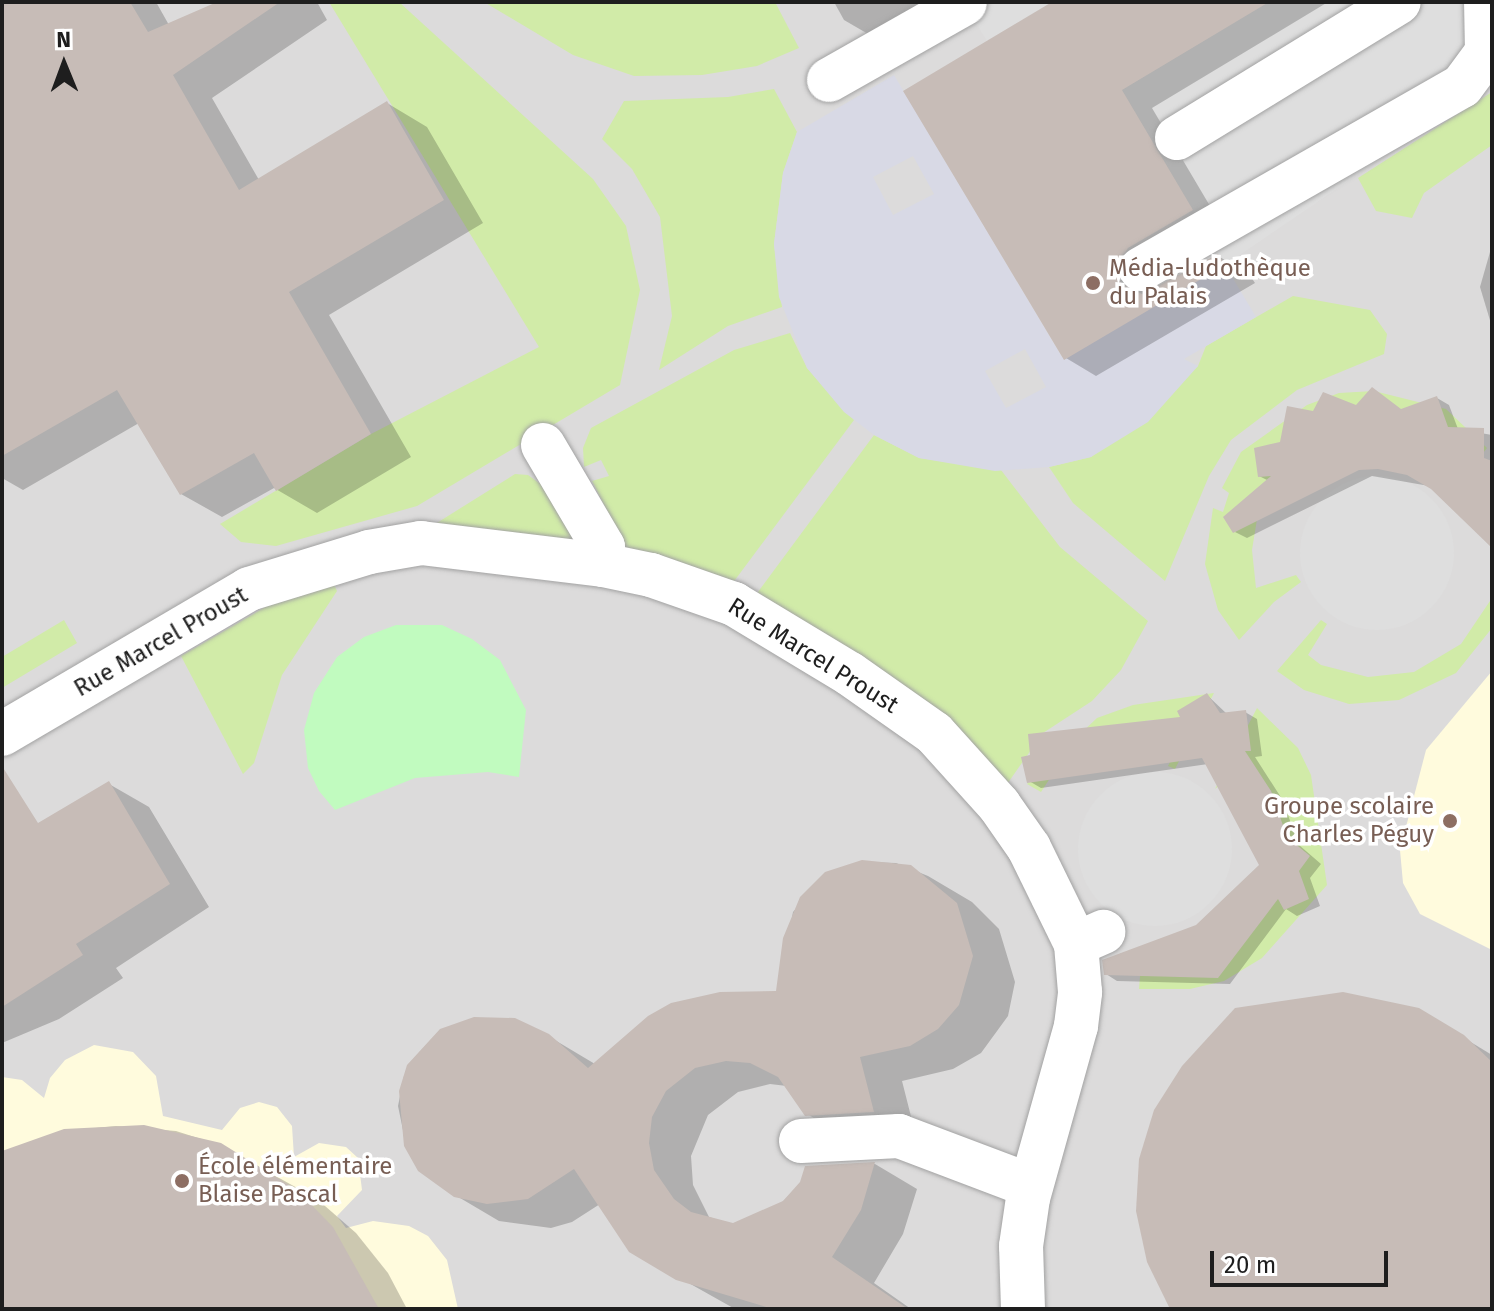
<!DOCTYPE html>
<meta charset="utf-8">
<style>
body{margin:0}
#map{position:relative;width:1494px;height:1311px;overflow:hidden;background:#efeae4;font-family:"Fira Sans",sans-serif}
div>[style]{position:absolute}
.residential>*{inset:0;background:#dcdbdb;transform-origin:0 0}
.education>*{inset:0;background:#fffbdd}
.grass>*{inset:0;background:#d1eba8}
.park>*{inset:0;background:#c1fbbf}
.parking>*{inset:0;background:#dedede}
.round{border-radius:50%}
.plaza>*{inset:0;background:#d8d9e5}
.shadow>*{inset:0;background:#0003}
.building>*{inset:0;background:#c7bcb7}
.roads{filter:drop-shadow(0 0 2px #a2a2a2) drop-shadow(0 0 2px #a2a2a2)}
.minor>*{height:44px;margin:-22px;padding:0 22px;transform-origin:22px;border-radius:22px;background:#fff}
.dots>*{width:22px;height:22px;translate:-50% -50%;box-sizing:border-box;border:4px solid #fff;border-radius:50%}
span{translate:-50% -50%;white-space:nowrap;text-align:center;line-height:1.15;-webkit-text-stroke:7px #fff;paint-order:stroke}
.education-label{font-size:24px;color:#785e54}
.left{translate:0 -50%;text-align:left}
.right{translate:-100% -50%;text-align:right}
.street-label{font-size:24px;color:#1e1e1e}
.frame{position:absolute;inset:0;border:4px solid #1e1e1e;pointer-events:none}
.north{position:absolute;left:24px;top:24px;width:80px;height:80px;-webkit-text-stroke:6px #fff;paint-order:stroke;rotate:359deg;font-size:22px;font-weight:700;line-height:32px;text-align:center;color:#1e1e1e}
.north::after{content:'';display:block;margin:auto;width:28px;height:36px;background:#1e1e1e;clip-path:polygon(50% 0,100% 100%,50% 72%,0 100%)}
.scale{position:absolute;left:1210px;top:1251px;width:178px;height:36px;box-sizing:border-box;border:4px solid #1e1e1e;border-top:0;padding-left:10px;font-size:24px;line-height:28px;white-space:nowrap;color:#1e1e1e;-webkit-text-stroke:6px #fff;paint-order:stroke}
</style>
<div id="map">
<div class="residential">
<div style="left:2px;top:2px;width:1490px;height:1307px"></div>
</div>
<div class="education">
<div style="clip-path:polygon(1492px 671px,1492px 950px,1420px 914px,1403px 883px,1400px 850px,1426px 750px)"></div>
<div style="clip-path:polygon(94px 1045px,133px 1052px,156px 1076px,163px 1116px,222px 1130px,240px 1108px,259px 1102px,277px 1107px,292px 1126px,294px 1157px,319px 1143px,346px 1147px,358px 1158px,362px 1190px,337px 1216px,346px 1228px,373px 1221px,409px 1226px,428px 1236px,447px 1260px,458px 1309px,2px 1309px,2px 1077px,22px 1080px,44px 1098px,50px 1078px,65px 1060px)"></div>
</div>
<div class="grass">
<div style="clip-path:polygon(329px 2px,399px 2px,593px 179px,626px 226px,640px 290px,620px 385px,417px 506px,276px 546px,241px 542px,220px 524px,371px 434px,539px 347px)"></div>
<div style="clip-path:polygon(484px 2px,775px 2px,799px 48px,757px 66px,702px 75px,634px 76px,573px 55px)"></div>
<div style="clip-path:polygon(774px 89px,797px 132px,783px 173px,774px 244px,782px 307px,728px 326px,659px 370px,672px 316px,660px 217px,632px 169px,602px 139px,624px 101px,728px 97px)"></div>
<div style="clip-path:polygon(1492px 92px,1492px 145px,1424px 193px,1412px 218px,1376px 211px,1358px 178px)"></div>
<div style="clip-path:polygon(1293px 296px,1370px 310px,1387px 334px,1384px 354px,1297px 390px,1231px 440px,1209px 476px,1165px 581px,1073px 503px,1049px 467px,1091px 457px,1198px 366px,1206px 346px)"></div>
<div style="clip-path:polygon(790px 333px,807px 368px,854px 420px,732px 584px,629px 554px,592px 481px,609px 476px,601px 460px,584px 467px,583px 448px,591px 428px,734px 350px)"></div>
<div style="clip-path:polygon(1374px 391px,1446px 409px,1487px 448px,1473px 465px,1437px 439px,1259px 507px,1252px 550px,1256px 588px,1296px 575px,1301px 582px,1274px 602px,1239px 640px,1218px 610px,1205px 564px,1213px 508px,1223px 512px,1229px 493px,1222px 488px,1241px 452px,1307px 405px,1339px 393px)"></div>
<div style="clip-path:polygon(874px 435px,919px 458px,1001px 470px,1060px 547px,1148px 621px,1121px 670px,1092px 701px,1043px 733px,1005px 787px,755px 596px)"></div>
<div style="clip-path:polygon(515px 474px,528px 475px,546px 488px,576px 544px,432px 526px)"></div>
<div style="clip-path:polygon(333px 582px,337px 591px,282px 675px,254px 763px,243px 774px,181px 656px,279px 599px)"></div>
<div style="clip-path:polygon(1492px 598px,1492px 628px,1456px 673px,1399px 700px,1349px 704px,1304px 690px,1277px 671px,1321px 620px,1327px 624px,1308px 655px,1321px 665px,1368px 677px,1414px 672px,1461px 644px)"></div>
<div style="clip-path:polygon(64px 620px,77px 643px,2px 688px,2px 657px)"></div>
<div style="clip-path:polygon(1214px 693px,1175px 769px,1168px 766px,1189px 724px,1151px 720px,1116px 727px,1054px 772px,1041px 792px,1027px 784px,1097px 718px,1133px 705px)"></div>
<div style="clip-path:polygon(1257px 708px,1298px 748px,1311px 775px,1327px 885px,1262px 958px,1224px 981px,1190px 989px,1139px 989px,1140px 976px,1182px 973px,1225px 956px,1281px 820px,1271px 791px,1248px 762px,1215px 789px)"></div>
</div>
<div class="park">
<div style="clip-path:polygon(396px 625px,442px 625px,472px 639px,500px 660px,526px 710px,519px 777px,488px 772px,415px 778px,335px 810px,319px 791px,308px 768px,304px 730px,314px 693px,337px 657px,364px 637px)"></div>
</div>
<div class="parking">
<div style="clip-path:polygon(963px 2px,1052px 2px,987px 41px)"></div>
<div style="clip-path:polygon(1269px 2px,1492px 2px,1492px 83px,1225px 265px,1122px 90px)"></div>
<div class="round" style="left:1300px;top:476px;width:154px;height:154px"></div>
<div class="round" style="left:1078px;top:772px;width:154px;height:154px"></div>
</div>
<div class="plaza">
<div style="clip-path:polygon(evenodd,894px 75px,1062px 357px,1225px 265px,1256px 317px,1184px 359px,1198px 366px,1148px 422px,1091px 457px,1049px 467px,995px 471px,919px 458px,874px 435px,844px 412px,807px 368px,779px 297px,774px 244px,783px 173px,797px 132px,894px 75px,913px 156px,934px 194px,893px 215px,873px 177px,913px 156px,894px 75px,1025px 349px,1046px 387px,1006px 408px,985px 371px,1025px 349px)"></div>
</div>
<div class="shadow">
<div style="clip-path:polygon(2px 2px,156px 2px,169px 25px,222px 2px,317px 2px,327px 20px,212px 98px,259px 180px,387px 103px,427px 127px,483px 223px,329px 315px,411px 457px,317px 513px,274px 488px,222px 517px,181px 494px,139px 423px,23px 490px,2px 478px)"></div>
<div style="clip-path:polygon(834px 2px,941px 2px,875px 38px,844px 20px)"></div>
<div style="clip-path:polygon(1056px 2px,1328px 2px,1152px 108px,1223px 228px,1146px 286px,1148px 293px,1218px 256px,1249px 274px,1255px 283px,1096px 376px,1066px 358px)"></div>
<div style="clip-path:polygon(1492px 245px,1492px 327px,1480px 287px)"></div>
<div style="clip-path:polygon(1437px 398px,1449px 405px,1458px 429px,1492px 435px,1492px 497px,1372px 476px,1247px 538px,1235px 532px,1269px 481px,1259px 476px,1282px 444px,1314px 413px,1381px 418px)"></div>
<div style="clip-path:polygon(1207px 695px,1227px 714px,1245px 712px,1257px 719px,1262px 756px,1255px 757px,1282px 799px,1299px 845px,1321px 864px,1310px 878px,1320px 906px,1297px 916px,1286px 909px,1230px 984px,1117px 981px,1106px 974px,1197px 927px,1262px 865px,1208px 764px,1041px 788px,1029px 781px,1183px 719px)"></div>
<div style="clip-path:polygon(109px 784px,149px 807px,209px 907px,116px 968px,123px 978px,59px 1019px,2px 1043px,2px 844px)"></div>
<div style="clip-path:polygon(862px 862px,896px 863px,928px 876px,972px 902px,999px 929px,1015px 982px,1008px 1016px,981px 1053px,953px 1069px,902px 1081px,916px 1136px,850px 1139px,807px 1114px,787px 1086px,770px 1084px,738px 1092px,708px 1115px,691px 1156px,693px 1185px,709px 1217px,733px 1225px,774px 1210px,802px 1183px,806px 1168px,875px 1164px,917px 1189px,903px 1234px,874px 1283px,911px 1309px,735px 1309px,630px 1250px,600px 1204px,572px 1222px,551px 1228px,499px 1221px,455px 1195px,406px 1145px,398px 1106px,404px 1076px,548px 1036px,595px 1064px,778px 993px,793px 912px,827px 874px)"></div>
<div style="clip-path:polygon(1418px 1010px,1492px 1055px,1492px 1309px,1177px 1309px)"></div>
<div style="clip-path:polygon(116px 1126px,176px 1131px,220px 1145px,317px 1199px,356px 1233px,388px 1273px,407px 1309px,2px 1309px,2px 1154px,65px 1131px)"></div>
</div>
<div class="building">
<div style="clip-path:polygon(2px 2px,130px 2px,148px 32px,217px 2px,280px 2px,173px 75px,239px 190px,387px 101px,444px 200px,289px 292px,371px 434px,276px 491px,254px 453px,180px 495px,117px 390px,2px 456px)"></div>
<div style="clip-path:polygon(1052px 2px,1269px 2px,1122px 90px,1193px 210px,1128px 248px,1116px 268px,1120px 282px,1142px 294px,1218px 254px,1225px 265px,1064px 360px,903px 91px)"></div>
<div style="clip-path:polygon(1372px 387px,1401px 409px,1437px 396px,1448px 427px,1484px 428px,1484px 458px,1492px 461px,1492px 548px,1431px 489px,1407px 475px,1378px 469px,1359px 470px,1233px 533px,1223px 517px,1271px 476px,1258px 477px,1254px 448px,1280px 442px,1287px 406px,1313px 411px,1323px 392px,1356px 405px)"></div>
<div style="clip-path:polygon(1207px 693px,1220px 713px,1246px 710px,1251px 751px,1245px 751px,1271px 791px,1287px 837px,1310px 856px,1299px 871px,1309px 899px,1284px 910px,1278px 899px,1218px 978px,1104px 975px,1102px 960px,1196px 925px,1259px 865px,1202px 758px,1027px 783px,1021px 757px,1030px 755px,1028px 734px,1180px 717px,1177px 711px)"></div>
<div style="clip-path:polygon(2px 766px,38px 823px,109px 781px,170px 884px,76px 944px,83px 955px,2px 1007px)"></div>
<div style="clip-path:polygon(862px 860px,911px 865px,957px 903px,973px 956px,959px 1005px,938px 1029px,910px 1046px,860px 1057px,874px 1112px,805px 1116px,778px 1077px,750px 1063px,726px 1061px,695px 1068px,666px 1091px,652px 1117px,649px 1143px,654px 1170px,674px 1199px,691px 1212px,733px 1223px,783px 1201px,800px 1182px,805px 1166px,875px 1162px,861px 1210px,832px 1257px,908px 1309px,773px 1309px,676px 1280px,629px 1252px,574px 1169px,528px 1199px,487px 1204px,454px 1197px,418px 1171px,404px 1146px,399px 1091px,407px 1065px,440px 1029px,474px 1017px,515px 1018px,549px 1034px,588px 1068px,648px 1016px,671px 1003px,720px 992px,776px 991px,783px 938px,800px 897px,825px 872px)"></div>
<div style="clip-path:polygon(1343px 992px,1419px 1008px,1464px 1035px,1492px 1062px,1492px 1309px,1170px 1309px,1147px 1262px,1136px 1211px,1139px 1159px,1154px 1110px,1182px 1066px,1235px 1008px)"></div>
<div style="clip-path:polygon(144px 1125px,221px 1143px,297px 1190px,333px 1227px,379px 1309px,2px 1309px,2px 1151px,64px 1129px)"></div>
</div>
<div class="roads">
<div class="minor">
<div style="left:829px;top:80px;width:156px;rotate:-29.5deg"></div>
<div style="left:1177px;top:138px;width:260px;rotate:-31.5deg"></div>
<div style="left:1141px;top:269px;width:369px;rotate:-29.7deg"></div>
<div style="left:1462px;top:86px;width:42px;rotate:-53.7deg"></div>
<div style="left:1487px;top:52px;width:50px;rotate:-91.1deg"></div>
<div style="left:543px;top:445px;width:118px;rotate:59.5deg"></div>
<div style="left:603px;top:547px;width:18px;rotate:90deg"></div>
<div style="left:2px;top:734px;width:286px;rotate:-30.4deg"></div>
<div style="left:249px;top:589px;width:126px;rotate:-17.1deg"></div>
<div style="left:369px;top:552px;width:53px;rotate:-9.8deg"></div>
<div style="left:421px;top:543px;width:183px;rotate:6.9deg"></div>
<div style="left:603px;top:565px;width:49px;rotate:11.8deg"></div>
<div style="left:651px;top:575px;width:88px;rotate:19.3deg"></div>
<div style="left:734px;top:604px;width:135px;rotate:31.1deg"></div>
<div style="left:850px;top:674px;width:103px;rotate:35.1deg"></div>
<div style="left:934px;top:733px;width:97px;rotate:47.9deg"></div>
<div style="left:999px;top:805px;width:52px;rotate:55.1deg"></div>
<div style="left:1029px;top:848px;width:107px;rotate:63.9deg"></div>
<div style="left:801px;top:1141px;width:98px;rotate:-2.9deg"></div>
<div style="left:899px;top:1136px;width:141px;rotate:20.7deg"></div>
<div style="left:1023px;top:1309px;width:63px;rotate:-91.8deg"></div>
<div style="left:1021px;top:1246px;width:49px;rotate:-81.7deg"></div>
<div style="left:1028px;top:1198px;width:179px;rotate:-74.4deg"></div>
<div style="left:1076px;top:1026px;width:34px;rotate:-83deg"></div>
<div style="left:1080px;top:992px;width:48px;rotate:-94.8deg"></div>
<div style="left:1076px;top:944px;width:30px;rotate:-24deg"></div>
</div>
</div>
<div class="dots">
<div style="left:1093px;top:283px;background:#8d6e63"></div>
<div style="left:1450px;top:821px;background:#8d6e63"></div>
<div style="left:182px;top:1181px;background:#8d6e63"></div>
</div>
<div class="education-label">
<span class="left" style="left:1109px;top:283px">Média-ludothèque<br>du Palais</span>
<span class="right" style="left:1434px;top:821px">Groupe scolaire<br>Charles Péguy</span>
<span class="left" style="left:198px;top:1181px">École élémentaire<br>Blaise Pascal</span>
</div>
<div class="street-label">
<span style="left:161px;top:642px;rotate:-30deg">Rue Marcel Proust</span>
<span style="left:813px;top:656px;rotate:32deg">Rue Marcel Proust</span>
</div>
<div class="frame"></div>
<div class="north">N</div>
<div class="scale">20 m</div>
</div>
